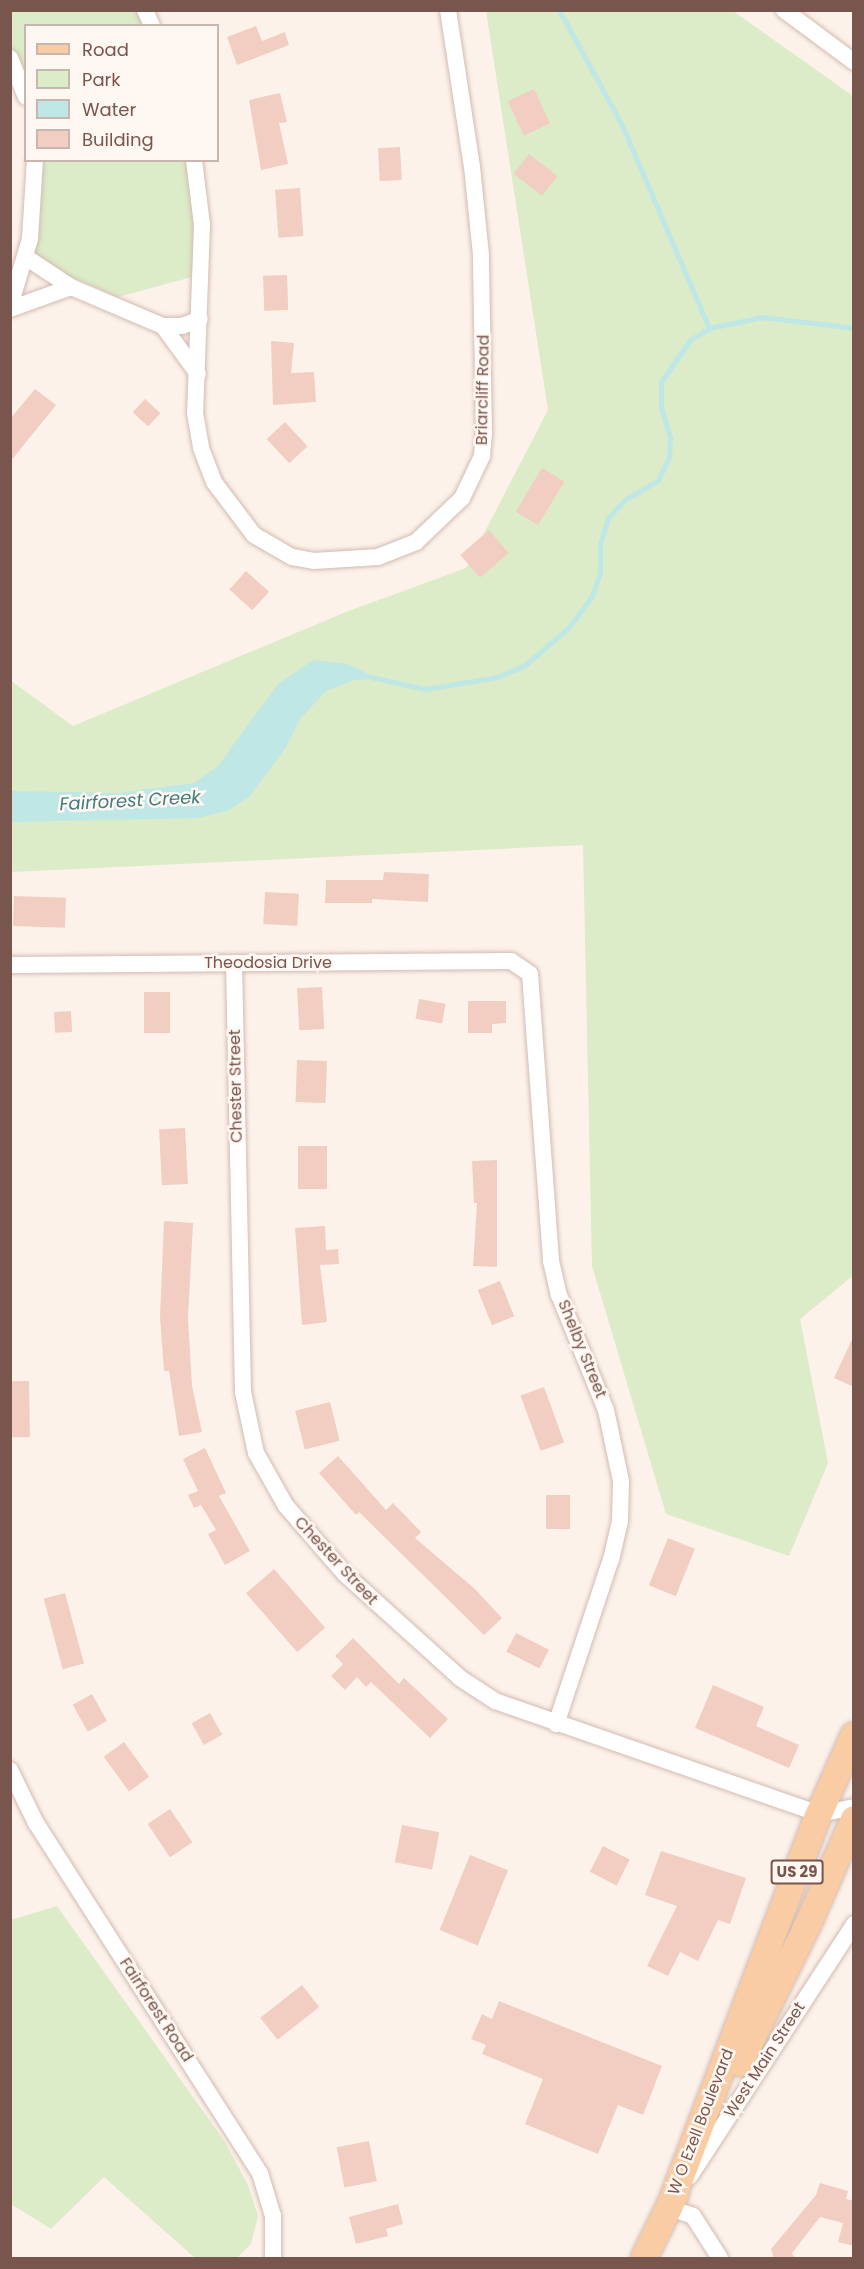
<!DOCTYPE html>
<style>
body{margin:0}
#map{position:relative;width:864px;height:2269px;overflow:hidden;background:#fdf2ea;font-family:Poppins,sans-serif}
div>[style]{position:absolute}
.green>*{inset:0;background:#dcebc8}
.water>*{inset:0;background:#bee7e6}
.stream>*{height:5px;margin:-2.5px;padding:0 2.5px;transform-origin:2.5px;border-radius:2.5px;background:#bee7e6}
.building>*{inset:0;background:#f2cdc2;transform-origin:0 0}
.roads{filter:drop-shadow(0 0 2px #d2bbb2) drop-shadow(0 0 2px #d2bbb2)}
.street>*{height:16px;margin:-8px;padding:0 8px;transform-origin:8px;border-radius:8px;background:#fff}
.primary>*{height:26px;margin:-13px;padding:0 13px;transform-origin:13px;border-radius:13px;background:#facca4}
span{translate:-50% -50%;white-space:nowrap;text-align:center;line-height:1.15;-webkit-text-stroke:5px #fff7f1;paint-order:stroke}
.shield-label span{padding:2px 4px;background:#fff7f1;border:2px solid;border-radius:4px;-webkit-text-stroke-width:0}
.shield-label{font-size:15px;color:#78554d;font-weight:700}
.street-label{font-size:16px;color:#78554d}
.water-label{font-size:18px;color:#407c7d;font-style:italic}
.frame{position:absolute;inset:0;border:12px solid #78554d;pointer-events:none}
.legend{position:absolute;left:24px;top:24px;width:195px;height:138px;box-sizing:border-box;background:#fff7f1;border:2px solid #c9b6af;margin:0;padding:8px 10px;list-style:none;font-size:18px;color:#78554d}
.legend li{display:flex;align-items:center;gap:12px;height:30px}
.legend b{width:30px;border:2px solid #c9b6af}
</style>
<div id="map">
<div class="green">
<div style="clip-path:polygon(10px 11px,143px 11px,149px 25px,26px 26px,25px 104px,11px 71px)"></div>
<div style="clip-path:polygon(486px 11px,733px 11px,853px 96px,854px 1275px,800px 1319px,828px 1463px,789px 1556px,666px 1514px,592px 1266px,583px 845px,11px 872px,10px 680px,73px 726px,346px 612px,466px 568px,548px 410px)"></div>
<div style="clip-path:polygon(29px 161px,190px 161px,203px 274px,118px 297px,27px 258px)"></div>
<div style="clip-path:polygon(57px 1906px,225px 2142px,248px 2185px,258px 2216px,251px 2244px,237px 2258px,195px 2258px,104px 2177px,51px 2229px,11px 2204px,11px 1920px)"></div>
</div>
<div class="water">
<div style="clip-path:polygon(313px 660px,348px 664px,378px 679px,354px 680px,326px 691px,300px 719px,285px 749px,249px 797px,227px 811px,197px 818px,11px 822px,11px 791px,118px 793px,194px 783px,218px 766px,278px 684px)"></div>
</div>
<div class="stream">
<div style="left:559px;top:10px;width:131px;rotate:61.3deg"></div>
<div style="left:622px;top:125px;width:221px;rotate:66.8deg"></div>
<div style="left:371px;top:677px;width:55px;rotate:12.5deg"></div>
<div style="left:425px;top:689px;width:73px;rotate:-9.5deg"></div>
<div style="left:497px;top:677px;width:30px;rotate:-23deg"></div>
<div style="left:525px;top:665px;width:58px;rotate:-40.8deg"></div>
<div style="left:569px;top:627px;width:39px;rotate:-53deg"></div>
<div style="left:592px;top:596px;width:24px;rotate:-71deg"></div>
<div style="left:600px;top:573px;width:29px;rotate:-90deg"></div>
<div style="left:600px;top:544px;width:27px;rotate:-73deg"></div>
<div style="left:608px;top:518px;width:25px;rotate:-47deg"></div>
<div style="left:625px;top:500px;width:39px;rotate:-31deg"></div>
<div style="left:658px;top:480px;width:25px;rotate:-64deg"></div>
<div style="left:669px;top:457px;width:20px;rotate:-87deg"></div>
<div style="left:670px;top:437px;width:31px;rotate:-107deg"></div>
<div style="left:661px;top:407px;width:25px;rotate:-90deg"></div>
<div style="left:661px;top:382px;width:51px;rotate:-55.4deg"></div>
<div style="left:690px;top:340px;width:22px;rotate:-32deg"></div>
<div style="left:709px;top:328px;width:55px;rotate:-11.5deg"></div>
<div style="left:763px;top:317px;width:92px;rotate:6.9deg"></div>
</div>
<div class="building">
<div style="clip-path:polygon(256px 26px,262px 41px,285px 32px,289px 45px,237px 65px,227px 37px)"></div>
<div style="left:534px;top:89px;width:38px;height:29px;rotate:65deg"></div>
<div style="clip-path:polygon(280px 93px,287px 122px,279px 123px,288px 164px,261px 170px,249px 100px)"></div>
<div style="left:400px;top:147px;width:33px;height:22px;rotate:87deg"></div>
<div style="left:529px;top:154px;width:36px;height:25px;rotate:38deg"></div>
<div style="left:300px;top:188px;width:48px;height:25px;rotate:86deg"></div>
<div style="left:287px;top:275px;width:35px;height:24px;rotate:88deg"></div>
<div style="clip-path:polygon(271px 341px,294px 343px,291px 373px,314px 372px,316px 402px,273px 405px)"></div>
<div style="clip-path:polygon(35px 389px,56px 405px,10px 462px,10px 419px)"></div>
<div style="left:145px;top:399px;width:21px;height:18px;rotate:43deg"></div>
<div style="left:285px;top:422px;width:33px;height:25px;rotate:47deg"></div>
<div style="left:542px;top:468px;width:26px;height:51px;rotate:31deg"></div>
<div style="left:489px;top:530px;width:30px;height:38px;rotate:49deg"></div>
<div style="left:246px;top:571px;width:31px;height:25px;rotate:42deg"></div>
<div style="clip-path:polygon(384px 872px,429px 874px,428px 902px,372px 899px,372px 903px,325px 903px,326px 880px,383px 880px)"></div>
<div style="left:265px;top:892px;width:34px;height:32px;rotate:3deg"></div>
<div style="left:14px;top:896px;width:52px;height:30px;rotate:2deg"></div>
<div style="left:322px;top:987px;width:42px;height:25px;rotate:87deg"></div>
<div style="left:170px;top:992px;width:41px;height:26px;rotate:90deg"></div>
<div style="left:419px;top:999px;width:27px;height:20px;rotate:10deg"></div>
<div style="clip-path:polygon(468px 1001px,506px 1001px,506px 1023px,492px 1024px,492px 1033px,468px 1033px)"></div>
<div style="left:71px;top:1011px;width:21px;height:17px;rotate:87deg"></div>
<div style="left:297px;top:1060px;width:30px;height:42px;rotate:2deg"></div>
<div style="left:185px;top:1128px;width:56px;height:26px;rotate:87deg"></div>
<div style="left:327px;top:1146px;width:43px;height:29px;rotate:90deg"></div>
<div style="clip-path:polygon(497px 1160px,497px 1267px,473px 1266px,477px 1203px,474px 1203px,472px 1161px)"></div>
<div style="clip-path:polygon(164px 1221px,193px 1223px,188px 1318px,192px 1386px,202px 1432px,179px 1436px,169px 1371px,164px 1371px,160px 1317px)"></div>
<div style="clip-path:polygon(325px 1226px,326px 1250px,338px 1249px,339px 1264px,320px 1265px,327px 1322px,302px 1325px,295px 1228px)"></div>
<div style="left:500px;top:1281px;width:38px;height:24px;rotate:68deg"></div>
<div style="clip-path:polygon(854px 1335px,854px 1387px,834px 1378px)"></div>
<div style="left:29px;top:1381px;width:56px;height:19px;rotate:89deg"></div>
<div style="left:544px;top:1387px;width:59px;height:25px;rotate:70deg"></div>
<div style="left:330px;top:1402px;width:40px;height:36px;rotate:76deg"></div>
<div style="clip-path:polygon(205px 1448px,226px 1493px,219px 1496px,250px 1551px,225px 1565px,208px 1534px,216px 1530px,201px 1505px,194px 1508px,188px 1495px,198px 1491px,183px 1459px)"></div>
<div style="clip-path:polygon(338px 1456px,386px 1510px,393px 1503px,421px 1532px,415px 1538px,475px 1589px,502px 1618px,484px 1635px,359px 1512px,356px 1515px,319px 1473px)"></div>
<div style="left:546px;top:1495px;width:24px;height:34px"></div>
<div style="left:668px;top:1538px;width:29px;height:51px;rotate:22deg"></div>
<div style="left:274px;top:1569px;width:78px;height:37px;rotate:49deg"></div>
<div style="left:65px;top:1593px;width:73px;height:22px;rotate:75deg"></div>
<div style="left:516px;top:1633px;width:37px;height:21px;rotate:27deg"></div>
<div style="clip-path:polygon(353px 1638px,399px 1684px,404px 1678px,448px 1719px,430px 1738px,371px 1682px,366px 1687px,357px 1677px,345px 1690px,331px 1676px,343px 1664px,335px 1656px)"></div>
<div style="clip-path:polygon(713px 1685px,764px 1707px,756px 1726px,799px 1745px,789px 1768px,695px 1728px)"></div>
<div style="left:92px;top:1694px;width:31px;height:22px;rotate:61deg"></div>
<div style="left:210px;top:1713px;width:25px;height:21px;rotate:61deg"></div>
<div style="left:124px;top:1742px;width:43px;height:25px;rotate:54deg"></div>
<div style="left:170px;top:1809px;width:40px;height:27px;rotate:56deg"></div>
<div style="left:402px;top:1825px;width:38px;height:38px;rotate:11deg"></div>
<div style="left:603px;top:1846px;width:30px;height:29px;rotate:27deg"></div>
<div style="clip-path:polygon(661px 1851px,746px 1878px,730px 1924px,718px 1920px,698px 1961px,680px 1952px,668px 1976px,647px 1966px,677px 1906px,645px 1895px)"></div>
<div style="left:470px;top:1855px;width:41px;height:81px;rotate:22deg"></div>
<div style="left:302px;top:1985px;width:28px;height:53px;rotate:52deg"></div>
<div style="clip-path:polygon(499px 2001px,662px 2066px,643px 2115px,618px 2105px,598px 2154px,525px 2124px,543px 2079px,482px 2054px,486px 2045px,471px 2039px,482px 2014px,492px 2019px)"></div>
<div style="left:369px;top:2141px;width:41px;height:33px;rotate:79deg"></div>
<div style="clip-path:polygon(820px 2183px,848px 2191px,846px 2199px,854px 2201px,854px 2246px,838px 2242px,843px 2223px,820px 2217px,792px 2253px,795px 2259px,774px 2259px,771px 2249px,816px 2195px)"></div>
<div style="clip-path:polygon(398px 2204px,403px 2224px,386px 2229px,388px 2236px,356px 2244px,349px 2217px)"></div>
</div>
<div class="roads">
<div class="street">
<div style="left:145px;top:10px;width:17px;rotate:66deg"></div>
<div style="left:784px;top:10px;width:87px;rotate:36.6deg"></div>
<div style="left:10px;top:58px;width:42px;rotate:67.7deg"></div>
<div style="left:194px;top:160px;width:65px;rotate:83deg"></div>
<div style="left:202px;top:225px;width:188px;rotate:92.1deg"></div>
<div style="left:195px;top:413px;width:36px;rotate:80deg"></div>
<div style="left:201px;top:448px;width:36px;rotate:69deg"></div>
<div style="left:214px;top:482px;width:66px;rotate:53deg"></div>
<div style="left:254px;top:535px;width:44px;rotate:30.1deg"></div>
<div style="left:292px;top:557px;width:22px;rotate:10deg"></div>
<div style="left:314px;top:561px;width:64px;rotate:-3.6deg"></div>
<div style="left:378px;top:557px;width:41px;rotate:-21.5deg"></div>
<div style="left:416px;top:542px;width:64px;rotate:-43.7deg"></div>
<div style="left:462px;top:498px;width:47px;rotate:-64.5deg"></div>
<div style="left:482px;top:456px;width:23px;rotate:-85deg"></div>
<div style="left:484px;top:433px;width:178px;rotate:-91deg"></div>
<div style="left:481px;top:255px;width:88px;rotate:-95.8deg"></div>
<div style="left:472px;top:167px;width:159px;rotate:-98.7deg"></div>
<div style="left:27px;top:258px;width:53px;rotate:33.4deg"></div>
<div style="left:71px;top:287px;width:100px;rotate:23deg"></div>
<div style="left:163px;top:326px;width:19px"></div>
<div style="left:182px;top:326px;width:19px;rotate:-21deg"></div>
<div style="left:10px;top:306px;width:70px;rotate:-73.4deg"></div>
<div style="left:30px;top:239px;width:79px;rotate:-86.4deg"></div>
<div style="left:10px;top:309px;width:65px;rotate:-19.8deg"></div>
<div style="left:163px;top:326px;width:59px;rotate:53.9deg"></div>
<div style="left:234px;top:963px;width:429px;rotate:88.8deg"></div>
<div style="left:243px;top:1392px;width:62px;rotate:78deg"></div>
<div style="left:256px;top:1453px;width:61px;rotate:60.5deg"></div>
<div style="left:286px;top:1506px;width:90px;rotate:49.1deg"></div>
<div style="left:345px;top:1574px;width:155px;rotate:42.1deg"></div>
<div style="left:460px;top:1678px;width:42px;rotate:33.3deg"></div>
<div style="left:495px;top:1701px;width:343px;rotate:19.2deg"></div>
<div style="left:819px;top:1814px;width:36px;rotate:-11deg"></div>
<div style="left:10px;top:965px;width:501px;rotate:-0.46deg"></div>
<div style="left:511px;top:961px;width:23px;rotate:34deg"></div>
<div style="left:530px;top:974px;width:288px;rotate:85.8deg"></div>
<div style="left:551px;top:1261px;width:35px;rotate:77deg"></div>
<div style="left:559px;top:1295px;width:124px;rotate:67.8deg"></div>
<div style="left:606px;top:1410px;width:73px;rotate:78.1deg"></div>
<div style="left:621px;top:1481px;width:40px;rotate:91.4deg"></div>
<div style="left:620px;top:1521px;width:39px;rotate:103deg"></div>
<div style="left:611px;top:1559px;width:174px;rotate:108.4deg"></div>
<div style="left:10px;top:1770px;width:59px;rotate:63.9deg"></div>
<div style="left:36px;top:1823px;width:416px;rotate:57.4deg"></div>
<div style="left:260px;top:2173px;width:45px;rotate:73.2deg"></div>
<div style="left:273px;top:2216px;width:42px;rotate:90deg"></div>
<div style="left:690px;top:2176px;width:301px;rotate:-56.9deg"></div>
<div style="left:672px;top:2202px;width:7px;rotate:117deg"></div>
<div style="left:669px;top:2208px;width:25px;rotate:18deg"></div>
<div style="left:693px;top:2216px;width:50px;rotate:57.3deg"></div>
</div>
<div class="primary">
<div style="left:740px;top:2063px;width:157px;rotate:-63.9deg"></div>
<div style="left:809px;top:1922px;width:112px;rotate:-66.4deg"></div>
<div style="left:669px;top:2208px;width:422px;rotate:-69.2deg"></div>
<div style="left:819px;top:1814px;width:86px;rotate:-66.1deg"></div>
<div style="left:644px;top:2258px;width:72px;rotate:-63.8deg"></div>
</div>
</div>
<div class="shield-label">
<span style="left:797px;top:1872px">US 29</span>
</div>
<div class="street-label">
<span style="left:483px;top:390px;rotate:-89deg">Briarcliff Road</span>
<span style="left:268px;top:963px">Theodosia Drive</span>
<span style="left:236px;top:1086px;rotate:-91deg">Chester Street</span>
<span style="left:582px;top:1349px;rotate:68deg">Shelby Street</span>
<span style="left:336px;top:1561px;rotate:47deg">Chester Street</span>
<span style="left:156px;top:2010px;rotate:57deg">Fairforest Road</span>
<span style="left:765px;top:2060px;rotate:-57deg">West Main Street</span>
<span style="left:701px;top:2122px;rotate:-69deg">W O Ezell Boulevard</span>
</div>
<div class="water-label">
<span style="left:130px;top:801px;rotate:-3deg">Fairforest Creek</span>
</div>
<div class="frame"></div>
<ul class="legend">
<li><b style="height:8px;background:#facca4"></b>Road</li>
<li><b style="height:16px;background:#dcebc8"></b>Park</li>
<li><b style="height:16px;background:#bee7e6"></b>Water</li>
<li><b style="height:16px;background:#f2cdc2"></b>Building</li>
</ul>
</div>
